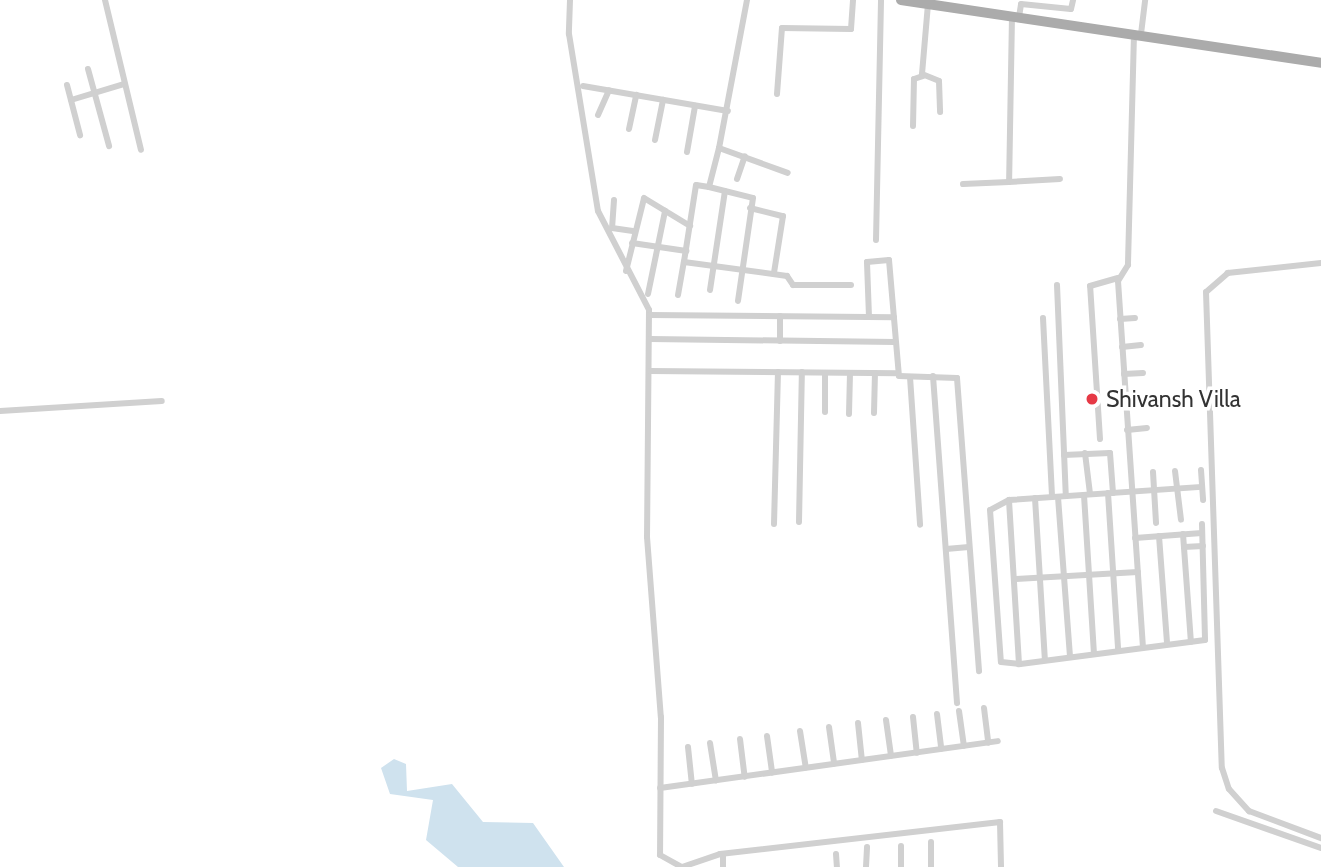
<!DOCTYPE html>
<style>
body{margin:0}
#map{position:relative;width:1321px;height:867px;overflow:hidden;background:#fff;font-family:Cabin,sans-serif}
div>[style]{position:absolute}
.water>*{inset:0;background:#cfe2ee}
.minor>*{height:6px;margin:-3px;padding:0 3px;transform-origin:3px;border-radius:3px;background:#d0d0d0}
.primary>*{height:10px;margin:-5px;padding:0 5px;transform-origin:5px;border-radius:5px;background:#ababab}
.dots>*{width:19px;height:19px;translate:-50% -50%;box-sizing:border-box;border:4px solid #fff;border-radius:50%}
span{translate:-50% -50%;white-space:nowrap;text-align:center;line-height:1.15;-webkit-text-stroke:7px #fff;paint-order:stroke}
.poi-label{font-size:23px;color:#333}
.left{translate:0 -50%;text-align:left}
</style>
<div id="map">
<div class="water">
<div style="clip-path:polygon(394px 759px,406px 764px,407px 791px,452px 784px,483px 822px,533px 823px,564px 867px,458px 867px,426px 840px,433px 800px,390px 794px,381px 768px)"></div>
</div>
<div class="minor">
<div style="left:105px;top:0;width:154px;rotate:76.5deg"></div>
<div style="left:570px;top:0;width:34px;rotate:92deg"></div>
<div style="left:569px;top:34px;width:179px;rotate:80.7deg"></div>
<div style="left:598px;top:211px;width:111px;rotate:62.7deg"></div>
<div style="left:649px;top:310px;width:227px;rotate:90.5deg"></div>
<div style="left:647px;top:537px;width:181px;rotate:85.6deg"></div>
<div style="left:661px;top:717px;width:138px;rotate:90.4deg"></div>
<div style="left:660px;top:855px;width:25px;rotate:29deg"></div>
<div style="left:682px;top:867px;width:40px;rotate:-18.9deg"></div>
<div style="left:720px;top:854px;width:282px;rotate:-6.5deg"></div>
<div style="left:1000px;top:822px;width:45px;rotate:88.7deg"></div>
<div style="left:747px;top:0;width:151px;rotate:100.7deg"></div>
<div style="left:719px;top:148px;width:40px;rotate:104.4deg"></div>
<div style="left:709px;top:187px;width:13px;rotate:-171deg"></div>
<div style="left:696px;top:185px;width:78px;rotate:98.9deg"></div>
<div style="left:684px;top:262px;width:104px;rotate:7.7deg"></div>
<div style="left:787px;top:276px;width:11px;rotate:56deg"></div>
<div style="left:793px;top:285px;width:58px"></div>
<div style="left:928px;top:4px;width:70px;rotate:94.9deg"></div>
<div style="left:922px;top:74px;width:18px;rotate:22deg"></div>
<div style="left:939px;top:81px;width:31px;rotate:88deg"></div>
<div style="left:1012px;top:16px;width:166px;rotate:91deg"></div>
<div style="left:1009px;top:182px;width:51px;rotate:-3.4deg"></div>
<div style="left:1019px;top:17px;width:13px;rotate:-81deg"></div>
<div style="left:1021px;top:4px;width:50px;rotate:5.7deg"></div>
<div style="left:1071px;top:9px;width:9px;rotate:-77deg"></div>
<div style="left:1134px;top:34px;width:231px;rotate:91.5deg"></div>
<div style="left:1128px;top:265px;width:19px;rotate:122deg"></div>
<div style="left:1118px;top:281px;width:365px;rotate:86.1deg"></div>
<div style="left:1141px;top:34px;width:34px;rotate:-83deg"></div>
<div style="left:88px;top:69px;width:80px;rotate:74.7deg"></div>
<div style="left:67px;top:85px;width:52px;rotate:75.4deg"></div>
<div style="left:583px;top:86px;width:147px;rotate:9.8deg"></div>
<div style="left:777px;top:94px;width:66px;rotate:-85.7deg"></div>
<div style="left:782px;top:28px;width:69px;rotate:0.8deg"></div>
<div style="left:851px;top:29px;width:29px;rotate:-86deg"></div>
<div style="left:71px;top:100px;width:55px;rotate:-16.8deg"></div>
<div style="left:598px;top:115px;width:27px;rotate:-66deg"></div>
<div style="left:913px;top:126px;width:47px;rotate:-88.8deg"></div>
<div style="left:914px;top:79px;width:9px;rotate:-18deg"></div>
<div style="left:629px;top:129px;width:35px;rotate:-78deg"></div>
<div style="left:655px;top:140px;width:41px;rotate:-78.7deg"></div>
<div style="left:719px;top:148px;width:73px;rotate:19.9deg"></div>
<div style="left:687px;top:152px;width:47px;rotate:-80.1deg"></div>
<div style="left:737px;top:179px;width:24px;rotate:-71deg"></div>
<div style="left:963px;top:184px;width:46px;rotate:-2.5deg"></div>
<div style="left:709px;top:187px;width:45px;rotate:14deg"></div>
<div style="left:753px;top:198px;width:104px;rotate:98.3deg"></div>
<div style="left:614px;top:200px;width:28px;rotate:94deg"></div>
<div style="left:612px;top:228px;width:21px;rotate:8deg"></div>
<div style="left:750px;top:208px;width:34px;rotate:14deg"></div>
<div style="left:783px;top:216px;width:58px;rotate:99deg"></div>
<div style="left:876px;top:240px;width:240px;rotate:-88.8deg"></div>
<div style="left:632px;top:243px;width:55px;rotate:8.4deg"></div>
<div style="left:1321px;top:263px;width:94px;rotate:173.9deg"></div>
<div style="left:1228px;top:273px;width:29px;rotate:139deg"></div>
<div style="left:1206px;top:292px;width:476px;rotate:88.1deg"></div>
<div style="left:1222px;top:768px;width:22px;rotate:72deg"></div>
<div style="left:1229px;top:789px;width:30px;rotate:48deg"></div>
<div style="left:1249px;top:811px;width:77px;rotate:20.6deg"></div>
<div style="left:626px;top:271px;width:75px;rotate:-76.1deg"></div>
<div style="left:644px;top:198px;width:54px;rotate:31.3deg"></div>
<div style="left:1057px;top:285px;width:211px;rotate:87.6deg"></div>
<div style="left:710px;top:290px;width:100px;rotate:-81.4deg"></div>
<div style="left:648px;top:294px;width:85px;rotate:-78.4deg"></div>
<div style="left:678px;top:295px;width:34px;rotate:-80deg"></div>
<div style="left:649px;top:315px;width:245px;rotate:0.5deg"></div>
<div style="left:869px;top:317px;width:55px;rotate:-92.1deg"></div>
<div style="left:867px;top:262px;width:22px;rotate:-5deg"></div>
<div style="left:889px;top:260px;width:116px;rotate:85.1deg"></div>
<div style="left:899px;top:376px;width:58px;rotate:2deg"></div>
<div style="left:957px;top:378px;width:294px;rotate:85.7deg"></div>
<div style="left:1043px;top:318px;width:179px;rotate:87.1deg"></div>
<div style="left:1120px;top:319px;width:15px;rotate:-4deg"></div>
<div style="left:650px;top:339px;width:245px;rotate:0.7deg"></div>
<div style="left:780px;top:341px;width:25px;rotate:-90deg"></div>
<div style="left:1122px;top:347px;width:19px;rotate:-6deg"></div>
<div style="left:650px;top:371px;width:248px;rotate:0.5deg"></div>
<div style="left:1124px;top:374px;width:19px;rotate:-3deg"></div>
<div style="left:933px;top:376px;width:328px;rotate:85.8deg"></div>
<div style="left:910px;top:377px;width:148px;rotate:86.1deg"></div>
<div style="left:1126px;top:403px;width:19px;rotate:-6deg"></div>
<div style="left:0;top:411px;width:162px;rotate:-3.5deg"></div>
<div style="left:825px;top:412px;width:39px;rotate:-90deg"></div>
<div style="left:874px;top:413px;width:40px;rotate:-88.6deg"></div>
<div style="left:849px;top:414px;width:41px;rotate:-88.6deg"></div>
<div style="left:1127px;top:430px;width:20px;rotate:-6deg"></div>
<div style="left:1100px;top:439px;width:153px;rotate:-93.7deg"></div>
<div style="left:1090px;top:286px;width:29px;rotate:-16deg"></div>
<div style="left:1085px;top:453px;width:41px;rotate:83deg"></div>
<div style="left:1064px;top:455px;width:46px;rotate:-2.5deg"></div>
<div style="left:1110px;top:453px;width:40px;rotate:85.7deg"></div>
<div style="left:1201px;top:470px;width:30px;rotate:86deg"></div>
<div style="left:1175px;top:471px;width:49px;rotate:83deg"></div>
<div style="left:1153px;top:472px;width:51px;rotate:86.6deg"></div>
<div style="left:1108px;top:493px;width:156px;rotate:86.3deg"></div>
<div style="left:1084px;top:495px;width:158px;rotate:86.4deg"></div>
<div style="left:1058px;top:497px;width:159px;rotate:85.7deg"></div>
<div style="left:1035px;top:498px;width:162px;rotate:86.5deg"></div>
<div style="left:1009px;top:500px;width:21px;rotate:152deg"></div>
<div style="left:990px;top:510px;width:152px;rotate:85.9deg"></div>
<div style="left:1001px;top:662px;width:18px;rotate:6deg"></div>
<div style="left:799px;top:522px;width:150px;rotate:-88.9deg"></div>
<div style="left:774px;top:524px;width:152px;rotate:-88.5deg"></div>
<div style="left:1202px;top:524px;width:116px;rotate:88.5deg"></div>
<div style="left:1205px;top:640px;width:188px;rotate:172.6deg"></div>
<div style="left:1019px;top:664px;width:164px;rotate:-93.5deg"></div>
<div style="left:1009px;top:500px;width:193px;rotate:-3.9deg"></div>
<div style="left:1183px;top:534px;width:108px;rotate:85.8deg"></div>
<div style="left:1159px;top:536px;width:107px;rotate:85.7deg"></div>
<div style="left:1135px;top:538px;width:67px;rotate:-4.3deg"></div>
<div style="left:1184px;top:547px;width:19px;rotate:-3deg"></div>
<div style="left:946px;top:549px;width:23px;rotate:-5deg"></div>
<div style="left:1015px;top:579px;width:123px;rotate:-3.3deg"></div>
<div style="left:984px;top:708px;width:35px;rotate:83deg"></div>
<div style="left:959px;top:711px;width:35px;rotate:82deg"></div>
<div style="left:937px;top:714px;width:35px;rotate:83deg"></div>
<div style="left:913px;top:717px;width:36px;rotate:84deg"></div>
<div style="left:886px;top:720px;width:36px;rotate:82deg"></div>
<div style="left:858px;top:723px;width:37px;rotate:84deg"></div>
<div style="left:829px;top:727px;width:37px;rotate:82deg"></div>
<div style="left:800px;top:731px;width:37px;rotate:81deg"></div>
<div style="left:767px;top:736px;width:37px;rotate:82deg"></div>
<div style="left:740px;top:739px;width:38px;rotate:83deg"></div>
<div style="left:710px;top:743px;width:38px;rotate:81deg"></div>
<div style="left:688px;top:747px;width:37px;rotate:84deg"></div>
<div style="left:660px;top:788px;width:341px;rotate:-7.9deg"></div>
<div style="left:1216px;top:811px;width:111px;rotate:19.4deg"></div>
<div style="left:723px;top:854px;width:13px;rotate:90deg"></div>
<div style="left:836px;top:854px;width:13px;rotate:86deg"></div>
<div style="left:866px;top:867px;width:20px;rotate:-87deg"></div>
<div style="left:901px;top:867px;width:21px;rotate:-90deg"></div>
<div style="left:931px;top:867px;width:25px;rotate:-90deg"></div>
</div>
<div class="primary">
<div style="left:901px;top:0;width:425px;rotate:8.5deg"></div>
</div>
<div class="dots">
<div style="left:1092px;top:399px;background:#e63946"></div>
</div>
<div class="poi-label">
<span class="left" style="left:1106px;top:399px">Shivansh Villa</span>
</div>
</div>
